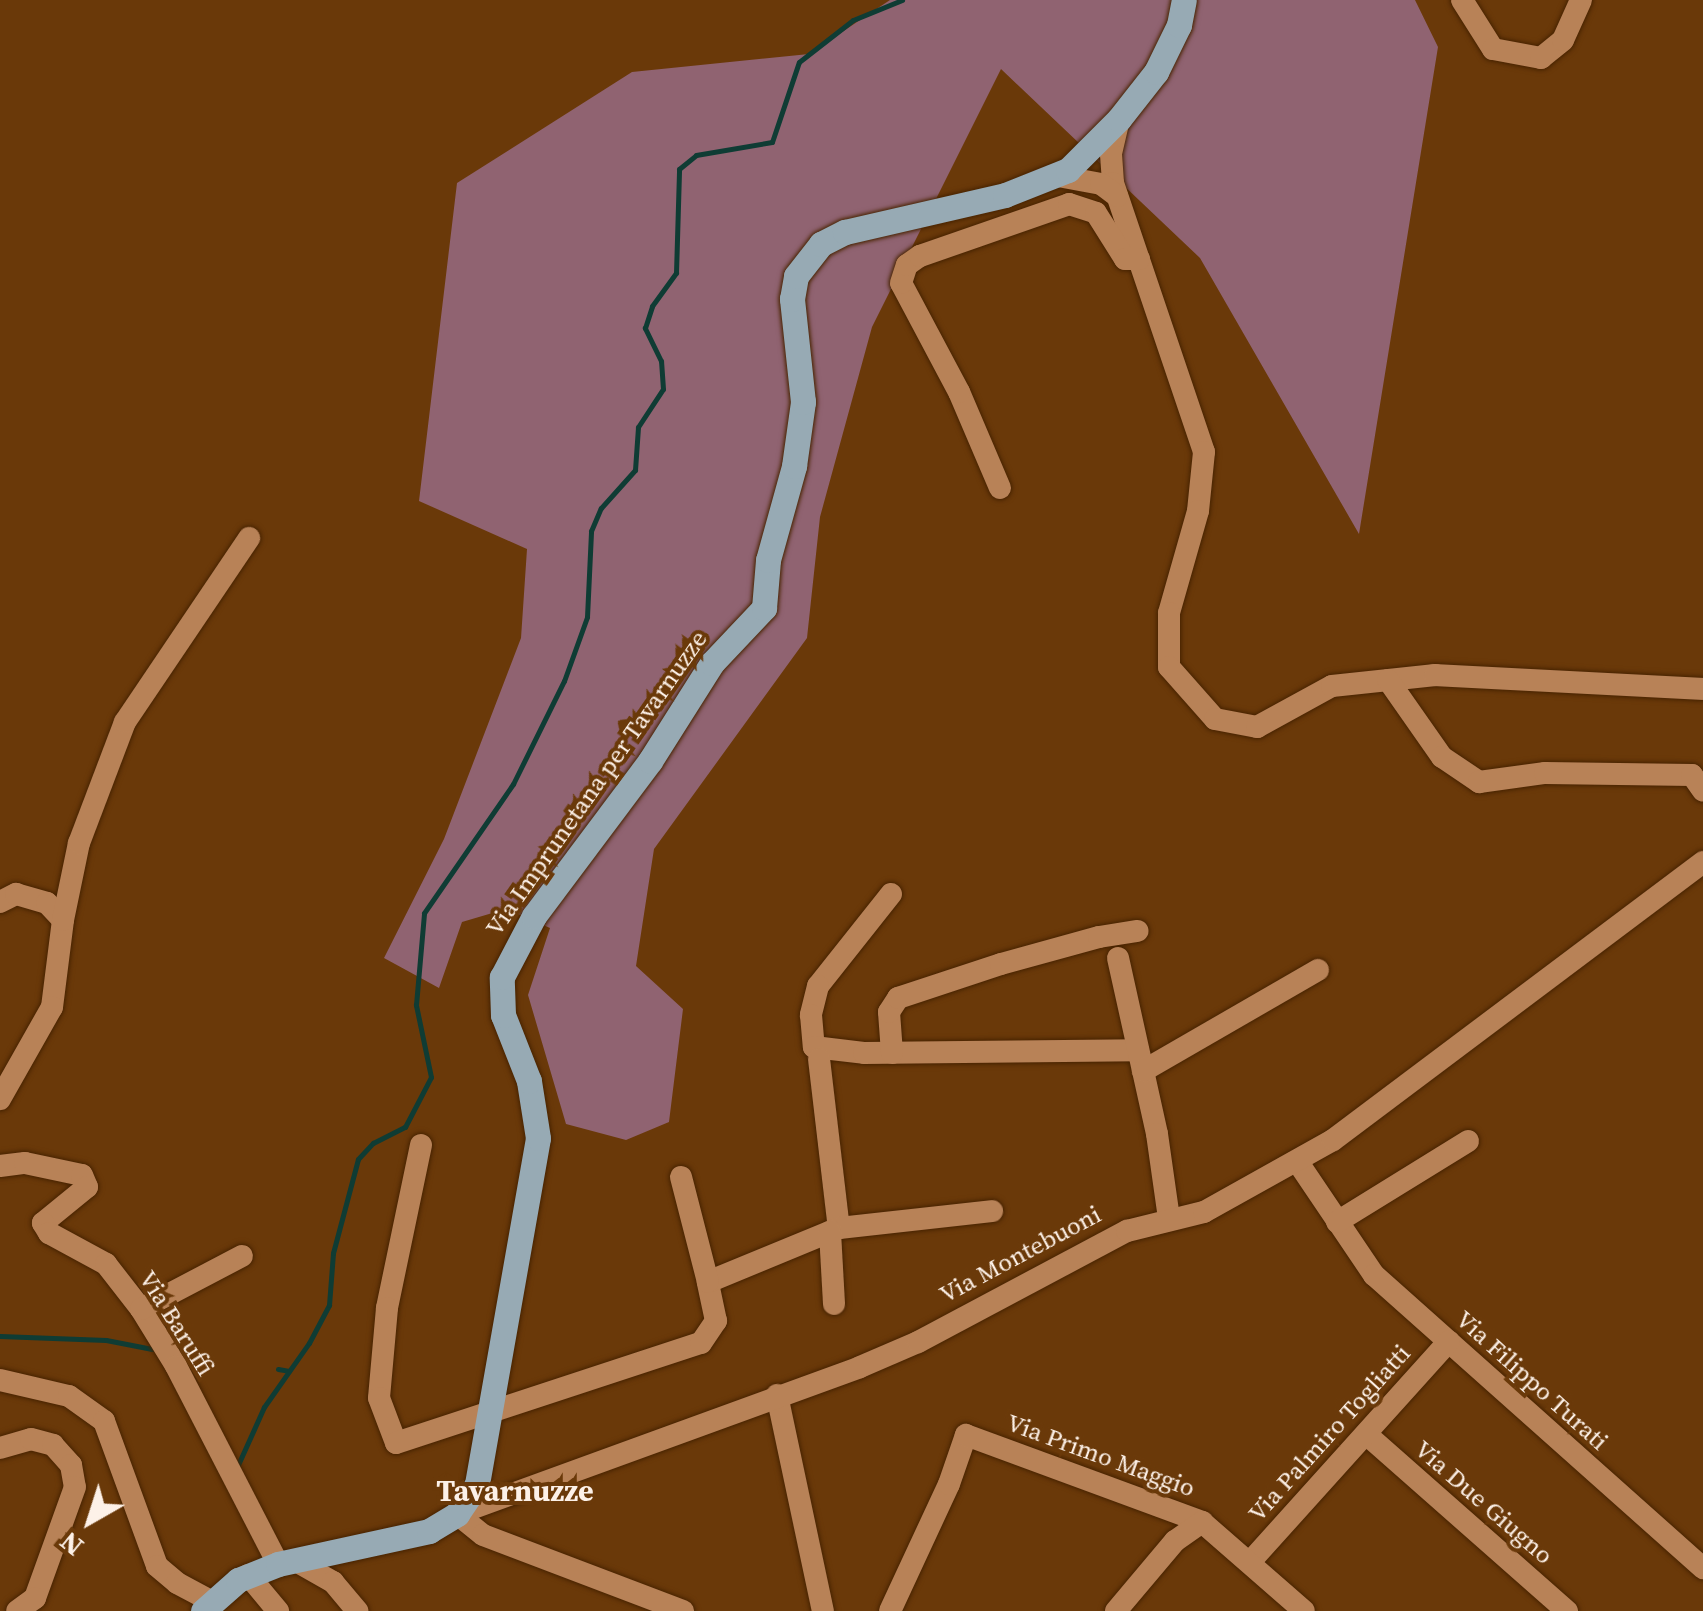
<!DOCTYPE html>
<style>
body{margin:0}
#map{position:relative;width:1703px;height:1611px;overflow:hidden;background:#6a3909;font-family:"Source Serif 4",serif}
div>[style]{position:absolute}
.green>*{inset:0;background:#906371}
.stream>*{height:5px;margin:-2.5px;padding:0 2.5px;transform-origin:2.5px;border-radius:2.5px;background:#0f3c34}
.roads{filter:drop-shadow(0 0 2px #472300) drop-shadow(0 0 2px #472300)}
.minor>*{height:22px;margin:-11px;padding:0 11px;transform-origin:11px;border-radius:11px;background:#b88257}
.major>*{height:25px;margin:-12.5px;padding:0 12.5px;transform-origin:12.5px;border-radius:12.5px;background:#97aab4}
span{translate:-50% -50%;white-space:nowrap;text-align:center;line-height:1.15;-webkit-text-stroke:8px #6a3909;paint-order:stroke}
.street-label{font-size:25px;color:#fdf1e8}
.quarter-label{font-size:30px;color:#fdf1e8;font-weight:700}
.north{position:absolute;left:40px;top:1471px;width:100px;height:100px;-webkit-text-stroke:8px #6a3909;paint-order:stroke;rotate:219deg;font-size:28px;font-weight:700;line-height:40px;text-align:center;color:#fdf1e8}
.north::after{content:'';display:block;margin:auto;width:35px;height:45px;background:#fdf1e8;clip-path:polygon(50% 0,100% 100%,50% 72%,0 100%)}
</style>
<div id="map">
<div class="green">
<div style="clip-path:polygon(890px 0,1415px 0,1438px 47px,1359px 534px,1200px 258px,1001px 69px,872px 327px,820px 517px,807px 638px,654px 849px,636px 966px,683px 1009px,669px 1122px,626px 1140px,566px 1124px,528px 995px,550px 928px,506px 909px,462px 922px,439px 988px,384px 958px,444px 839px,521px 638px,527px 549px,419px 501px,457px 183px,632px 72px,809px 54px)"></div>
</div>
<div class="stream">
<div style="left:0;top:1336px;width:106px;rotate:2.2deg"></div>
<div style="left:106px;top:1340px;width:47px;rotate:11.1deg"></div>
<div style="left:278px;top:1369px;width:11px;rotate:10deg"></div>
<div style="left:237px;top:1467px;width:66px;rotate:-65.8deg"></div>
<div style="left:264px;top:1407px;width:78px;rotate:-54.9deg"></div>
<div style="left:309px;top:1343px;width:43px;rotate:-62.2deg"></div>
<div style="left:329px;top:1305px;width:52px;rotate:-85.6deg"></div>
<div style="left:333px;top:1253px;width:97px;rotate:-75.1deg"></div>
<div style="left:358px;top:1159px;width:22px;rotate:-47deg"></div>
<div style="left:373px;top:1143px;width:36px;rotate:-27deg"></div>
<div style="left:405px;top:1127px;width:56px;rotate:-62.5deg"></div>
<div style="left:431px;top:1077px;width:74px;rotate:-101.8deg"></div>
<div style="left:416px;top:1005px;width:92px;rotate:-85deg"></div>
<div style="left:424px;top:913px;width:157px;rotate:-55.4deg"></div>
<div style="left:513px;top:784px;width:115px;rotate:-63.7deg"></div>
<div style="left:564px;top:681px;width:68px;rotate:-70.2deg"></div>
<div style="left:587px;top:617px;width:86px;rotate:-87.3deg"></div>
<div style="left:591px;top:531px;width:25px;rotate:-67deg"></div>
<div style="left:601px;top:508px;width:51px;rotate:-48.2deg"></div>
<div style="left:635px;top:470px;width:43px;rotate:-86deg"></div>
<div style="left:638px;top:427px;width:45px;rotate:-56.7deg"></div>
<div style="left:663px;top:389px;width:28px;rotate:-94deg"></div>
<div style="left:661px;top:361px;width:37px;rotate:-116deg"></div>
<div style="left:645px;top:328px;width:23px;rotate:-72deg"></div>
<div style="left:652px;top:306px;width:41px;rotate:-54deg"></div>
<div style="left:676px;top:273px;width:104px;rotate:-88.3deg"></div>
<div style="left:679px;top:169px;width:22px;rotate:-39deg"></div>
<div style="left:696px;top:155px;width:77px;rotate:-9.7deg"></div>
<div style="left:772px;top:142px;width:84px;rotate:-71.4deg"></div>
<div style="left:799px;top:62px;width:68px;rotate:-37.9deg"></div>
<div style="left:853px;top:20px;width:53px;rotate:-22.2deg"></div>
</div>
<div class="roads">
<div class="minor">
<div style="left:1462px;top:0;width:58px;rotate:57.7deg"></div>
<div style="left:1493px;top:49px;width:49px;rotate:10.6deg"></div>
<div style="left:1541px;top:58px;width:28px;rotate:-39deg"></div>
<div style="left:1563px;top:40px;width:44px;rotate:-65.8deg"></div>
<div style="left:1119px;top:119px;width:36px;rotate:103deg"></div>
<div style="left:1111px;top:154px;width:29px;rotate:86deg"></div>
<div style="left:1113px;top:183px;width:284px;rotate:71.3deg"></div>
<div style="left:1204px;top:452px;width:59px;rotate:95.8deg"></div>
<div style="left:1198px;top:511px;width:106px;rotate:105.9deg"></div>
<div style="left:1169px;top:613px;width:54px;rotate:90deg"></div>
<div style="left:1169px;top:667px;width:69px;rotate:48.5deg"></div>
<div style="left:1215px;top:719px;width:43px;rotate:10.8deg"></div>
<div style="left:1257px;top:727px;width:85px;rotate:-28.7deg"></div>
<div style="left:1332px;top:686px;width:104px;rotate:-6.1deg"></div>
<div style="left:1435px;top:675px;width:268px;rotate:3deg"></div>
<div style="left:1058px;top:176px;width:44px;rotate:10.5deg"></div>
<div style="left:1101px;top:184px;width:20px;rotate:37deg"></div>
<div style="left:1000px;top:488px;width:104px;rotate:-113.1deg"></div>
<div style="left:959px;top:392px;width:123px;rotate:-118deg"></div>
<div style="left:901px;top:283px;width:19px;rotate:-72deg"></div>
<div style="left:907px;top:265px;width:16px;rotate:-35deg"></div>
<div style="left:920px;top:256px;width:158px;rotate:-19.2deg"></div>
<div style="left:1069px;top:204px;width:28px;rotate:18deg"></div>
<div style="left:1096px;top:213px;width:54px;rotate:57.8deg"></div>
<div style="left:1125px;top:259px;width:14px"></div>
<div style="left:1388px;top:680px;width:94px;rotate:55deg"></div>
<div style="left:1442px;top:757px;width:45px;rotate:34deg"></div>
<div style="left:1479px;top:782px;width:67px;rotate:-7.8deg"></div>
<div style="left:1545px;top:773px;width:147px;rotate:0.8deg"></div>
<div style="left:1692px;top:775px;width:19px;rotate:55deg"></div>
<div style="left:891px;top:894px;width:117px;rotate:128.4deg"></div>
<div style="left:818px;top:986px;width:30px;rotate:104deg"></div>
<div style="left:811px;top:1015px;width:32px;rotate:85deg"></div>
<div style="left:814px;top:1047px;width:50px;rotate:6.8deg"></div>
<div style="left:864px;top:1053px;width:274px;rotate:-0.6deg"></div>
<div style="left:0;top:902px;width:18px;rotate:-27deg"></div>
<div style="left:16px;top:894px;width:32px;rotate:16deg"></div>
<div style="left:47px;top:903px;width:23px;rotate:47deg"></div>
<div style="left:63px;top:920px;width:88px;rotate:97.2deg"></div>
<div style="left:52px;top:1007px;width:106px;rotate:119.5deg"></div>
<div style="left:63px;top:920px;width:79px;rotate:-78.3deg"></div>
<div style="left:79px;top:843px;width:129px;rotate:-69.2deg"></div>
<div style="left:125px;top:722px;width:222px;rotate:-56deg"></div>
<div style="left:1118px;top:958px;width:180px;rotate:77.5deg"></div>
<div style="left:1157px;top:1134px;width:85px;rotate:81.9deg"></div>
<div style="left:892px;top:1053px;width:41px;rotate:-94.2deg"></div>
<div style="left:889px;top:1012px;width:17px;rotate:-57deg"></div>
<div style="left:898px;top:998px;width:108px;rotate:-18.3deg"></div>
<div style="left:1001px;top:964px;width:102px;rotate:-15.4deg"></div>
<div style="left:1099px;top:937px;width:39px;rotate:-9deg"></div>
<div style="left:819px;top:1059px;width:170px;rotate:83.3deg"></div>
<div style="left:1143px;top:1071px;width:202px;rotate:-30deg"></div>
<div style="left:421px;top:1145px;width:167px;rotate:101.8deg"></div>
<div style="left:387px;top:1308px;width:90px;rotate:95.1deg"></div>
<div style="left:379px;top:1398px;width:48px;rotate:69.3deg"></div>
<div style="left:396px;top:1443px;width:321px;rotate:-18.2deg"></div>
<div style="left:701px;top:1343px;width:27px;rotate:-56deg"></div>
<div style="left:716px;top:1321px;width:40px;rotate:-102deg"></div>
<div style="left:708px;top:1282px;width:142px;rotate:-22.4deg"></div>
<div style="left:839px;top:1228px;width:154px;rotate:-6.3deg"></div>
<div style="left:1297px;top:1161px;width:138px;rotate:56deg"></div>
<div style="left:1374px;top:1275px;width:441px;rotate:41.7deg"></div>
<div style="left:0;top:1166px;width:25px;rotate:-7deg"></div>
<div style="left:25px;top:1163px;width:58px;rotate:11.9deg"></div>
<div style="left:82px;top:1175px;width:13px;rotate:67deg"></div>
<div style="left:87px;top:1187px;width:57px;rotate:140.7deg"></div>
<div style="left:43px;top:1223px;width:12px;rotate:59deg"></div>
<div style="left:49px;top:1233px;width:65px;rotate:28.5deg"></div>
<div style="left:106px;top:1264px;width:57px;rotate:52.1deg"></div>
<div style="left:141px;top:1309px;width:67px;rotate:58.4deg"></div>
<div style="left:176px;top:1366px;width:223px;rotate:62.7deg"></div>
<div style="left:681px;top:1177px;width:108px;rotate:75.6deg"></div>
<div style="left:1337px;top:1222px;width:154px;rotate:-31.7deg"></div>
<div style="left:830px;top:1232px;width:72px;rotate:86.8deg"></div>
<div style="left:141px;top:1309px;width:114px;rotate:-27.7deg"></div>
<div style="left:0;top:1380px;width:71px;rotate:13.1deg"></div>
<div style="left:69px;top:1396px;width:43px;rotate:35.5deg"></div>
<div style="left:104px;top:1421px;width:154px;rotate:69.9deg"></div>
<div style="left:157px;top:1566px;width:26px;rotate:40deg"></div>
<div style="left:177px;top:1583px;width:38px;rotate:28deg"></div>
<div style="left:777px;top:1395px;width:221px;rotate:78deg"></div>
<div style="left:1366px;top:1434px;width:268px;rotate:41.4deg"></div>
<div style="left:0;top:1448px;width:32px;rotate:-16deg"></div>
<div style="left:31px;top:1439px;width:23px;rotate:15deg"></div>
<div style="left:53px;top:1445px;width:27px;rotate:48deg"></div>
<div style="left:71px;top:1465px;width:22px;rotate:80deg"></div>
<div style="left:75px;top:1487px;width:118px;rotate:109.8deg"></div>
<div style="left:35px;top:1598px;width:22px;rotate:144deg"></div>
<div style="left:457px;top:1514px;width:429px;rotate:-20deg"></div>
<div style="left:860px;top:1367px;width:63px;rotate:-23.3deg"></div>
<div style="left:918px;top:1342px;width:237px;rotate:-28deg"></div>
<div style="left:1127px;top:1231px;width:79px;rotate:-13.9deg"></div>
<div style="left:1204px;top:1212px;width:148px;rotate:-29.2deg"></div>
<div style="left:1333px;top:1140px;width:463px;rotate:-36.9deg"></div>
<div style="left:457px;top:1514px;width:33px;rotate:39deg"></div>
<div style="left:483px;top:1535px;width:214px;rotate:20.8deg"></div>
<div style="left:294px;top:1560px;width:45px;rotate:29.4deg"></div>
<div style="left:333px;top:1582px;width:38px;rotate:50deg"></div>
<div style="left:1250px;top:1562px;width:297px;rotate:-48deg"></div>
<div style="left:248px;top:1575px;width:47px;rotate:50.2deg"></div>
<div style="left:890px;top:1611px;width:140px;rotate:-65.1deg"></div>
<div style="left:949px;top:1484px;width:52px;rotate:-70.9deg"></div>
<div style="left:966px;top:1435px;width:252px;rotate:20.2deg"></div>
<div style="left:1202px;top:1522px;width:135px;rotate:41.1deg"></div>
<div style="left:1116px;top:1611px;width:92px;rotate:-49.9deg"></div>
<div style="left:1175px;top:1541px;width:33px;rotate:-35deg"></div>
</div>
<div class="major">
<div style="left:203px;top:1611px;width:47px;rotate:-41.5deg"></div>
<div style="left:238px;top:1580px;width:43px;rotate:-21.8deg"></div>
<div style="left:278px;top:1564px;width:155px;rotate:-12.3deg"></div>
<div style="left:429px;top:1531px;width:33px;rotate:-31deg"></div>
<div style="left:457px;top:1514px;width:36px;rotate:-56deg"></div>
<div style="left:477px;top:1484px;width:351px;rotate:-80deg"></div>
<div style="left:538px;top:1138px;width:58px;rotate:-99deg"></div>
<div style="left:529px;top:1081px;width:71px;rotate:-111.5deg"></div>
<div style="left:503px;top:1015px;width:38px;rotate:-92deg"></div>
<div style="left:502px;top:977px;width:69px;rotate:-62.3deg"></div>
<div style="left:534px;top:916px;width:194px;rotate:-53.2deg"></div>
<div style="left:650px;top:761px;width:116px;rotate:-57.7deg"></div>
<div style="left:712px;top:663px;width:76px;rotate:-46.6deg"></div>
<div style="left:764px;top:608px;width:48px;rotate:-85.2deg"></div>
<div style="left:768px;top:560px;width:98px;rotate:-74.5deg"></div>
<div style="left:794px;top:466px;width:65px;rotate:-82deg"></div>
<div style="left:803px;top:402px;width:104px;rotate:-96.1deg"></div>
<div style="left:792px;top:299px;width:23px;rotate:-80deg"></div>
<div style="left:796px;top:276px;width:41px;rotate:-52deg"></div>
<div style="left:821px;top:244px;width:27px;rotate:-27deg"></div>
<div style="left:845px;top:232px;width:164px;rotate:-13deg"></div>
<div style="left:1005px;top:195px;width:68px;rotate:-21.6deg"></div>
<div style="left:1068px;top:170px;width:72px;rotate:-45deg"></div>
<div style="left:1119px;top:119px;width:60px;rotate:-51.8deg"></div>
<div style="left:1156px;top:72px;width:52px;rotate:-63.9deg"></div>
<div style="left:1179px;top:25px;width:25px;rotate:-79deg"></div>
</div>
</div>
<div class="street-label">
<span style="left:596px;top:783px;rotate:-55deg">Via Imprunetana per Tavarnuzze</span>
<span style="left:1020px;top:1254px;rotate:-28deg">Via Montebuoni</span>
<span style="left:177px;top:1323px;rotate:58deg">Via Baruffi</span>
<span style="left:1532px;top:1380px;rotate:42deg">Via Filippo Turati</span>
<span style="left:1329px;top:1433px;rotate:-48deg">Via Palmiro Togliatti</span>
<span style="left:1101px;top:1455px;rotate:20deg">Via Primo Maggio</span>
<span style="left:1484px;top:1502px;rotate:41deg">Via Due Giugno</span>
</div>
<div class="quarter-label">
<span style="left:515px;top:1491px">Tavarnuzze</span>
</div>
<div class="north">N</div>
</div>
